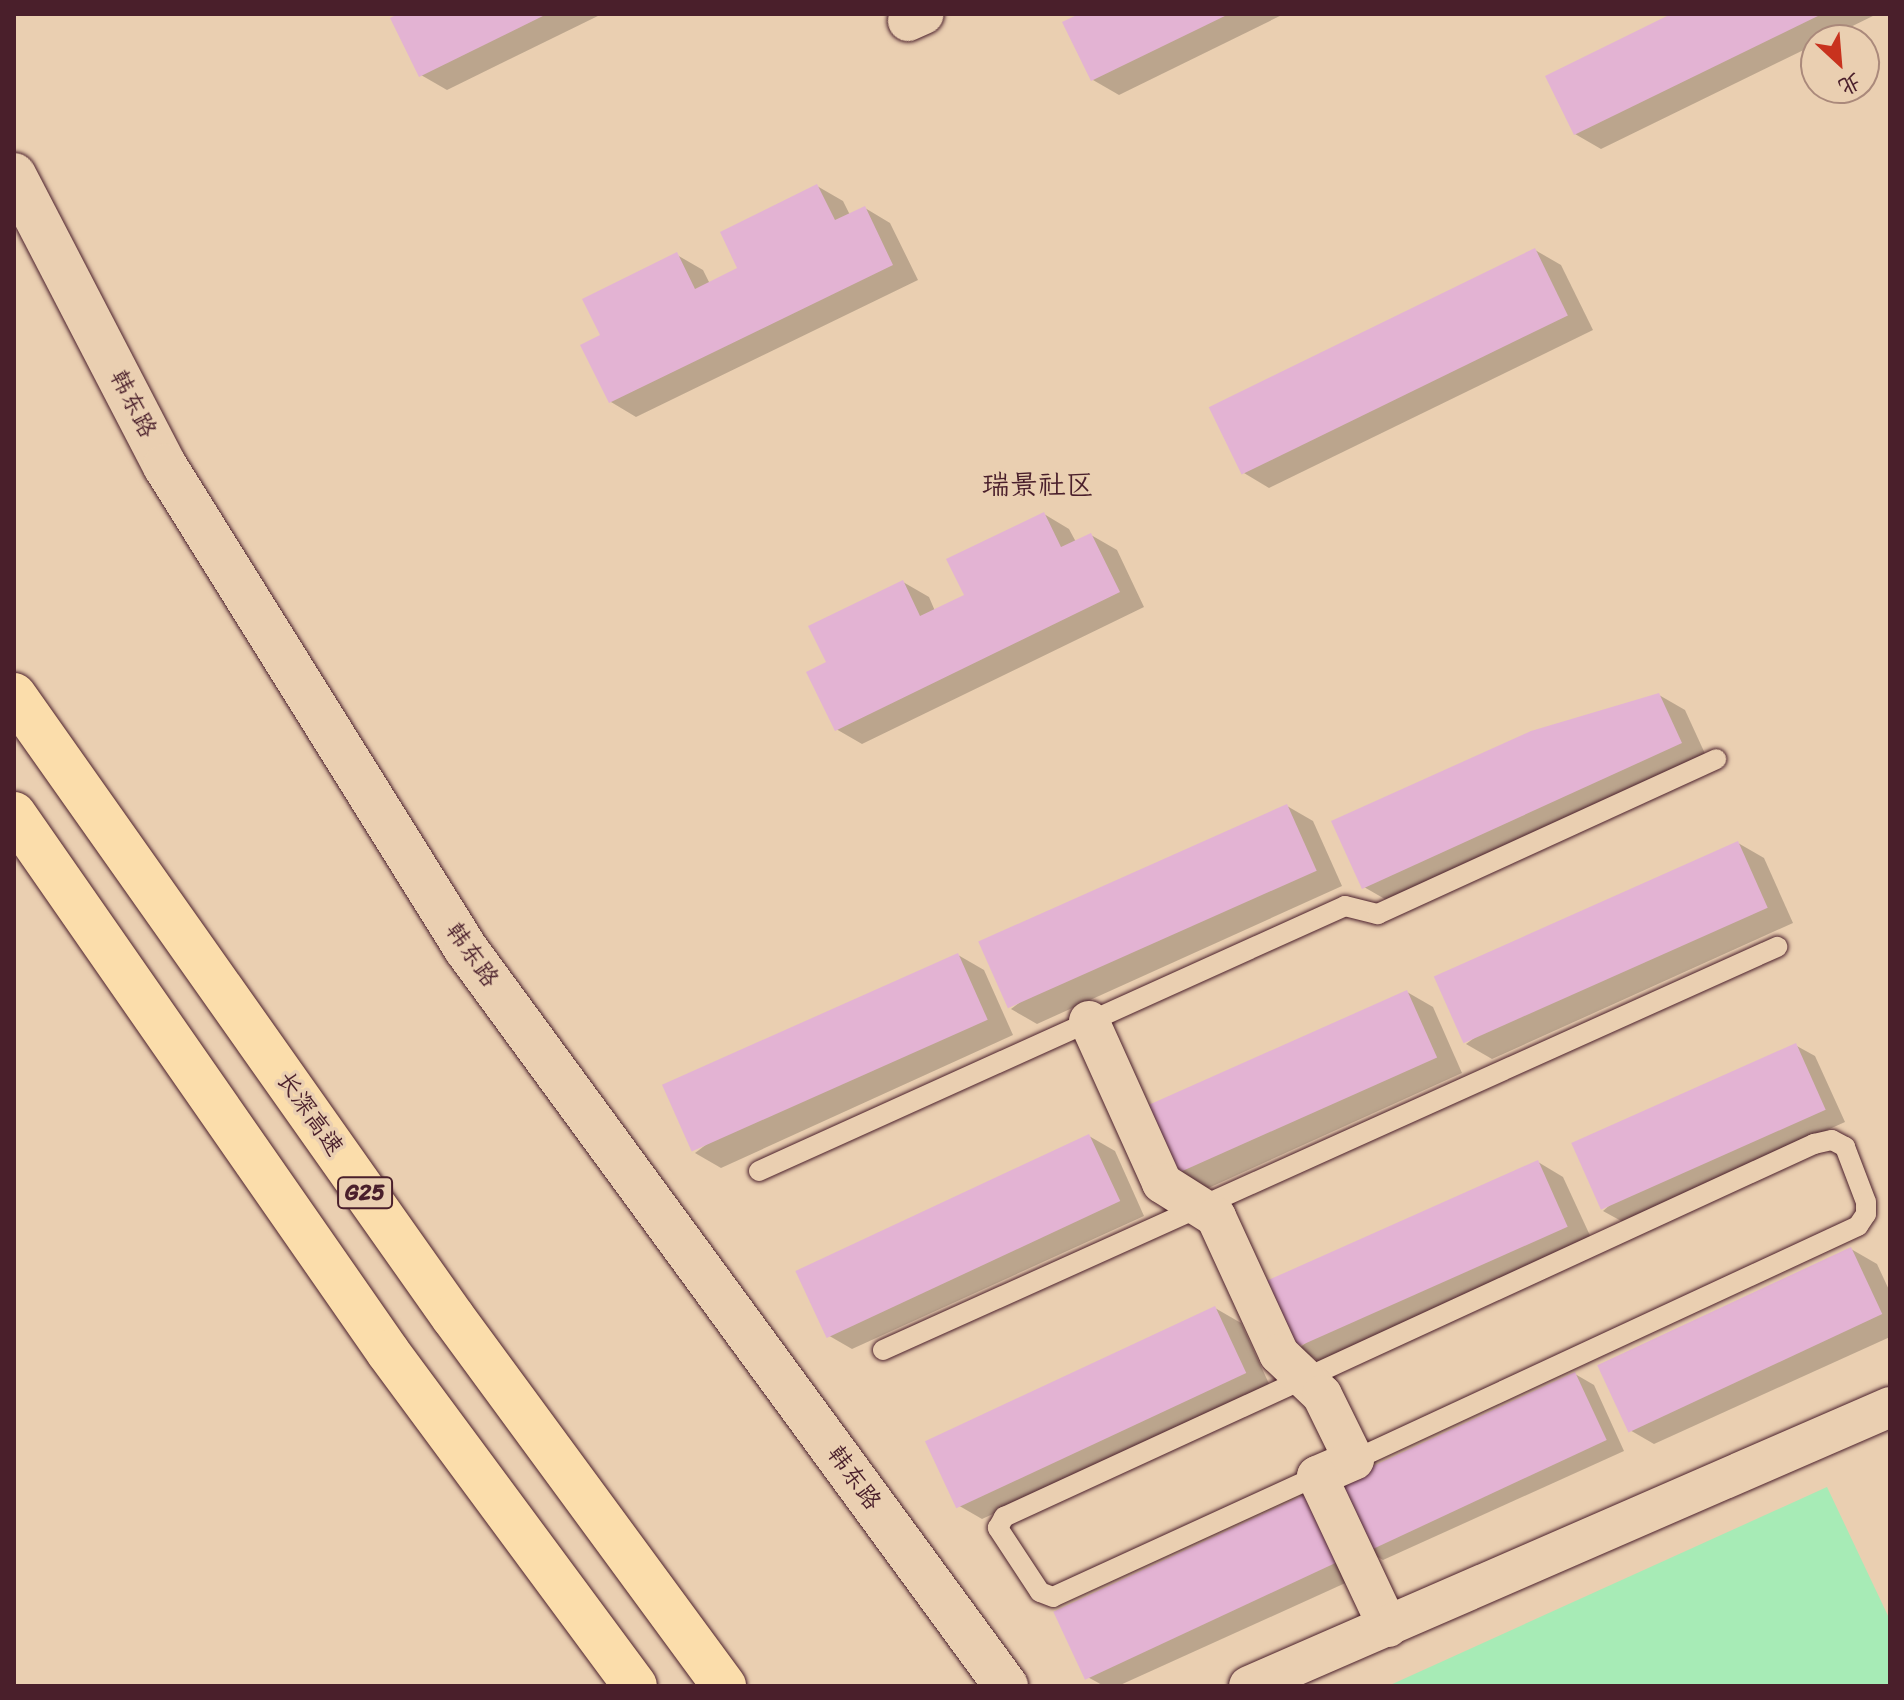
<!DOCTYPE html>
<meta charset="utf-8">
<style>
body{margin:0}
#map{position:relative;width:1904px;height:1700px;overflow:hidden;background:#eacfb1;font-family:Sriracha,"LXGW WenKai TC",sans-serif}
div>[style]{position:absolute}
.green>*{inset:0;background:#a7ebb6}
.shadow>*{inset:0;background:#0003}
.building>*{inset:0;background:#e3b3d3;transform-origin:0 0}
.roads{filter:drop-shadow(0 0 2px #4a1f2b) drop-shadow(0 0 2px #4a1f2b)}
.lane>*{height:20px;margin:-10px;padding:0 10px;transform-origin:10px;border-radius:10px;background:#eacfb1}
.street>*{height:40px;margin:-20px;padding:0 20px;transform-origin:20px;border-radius:20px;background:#eacfb1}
.secondary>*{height:44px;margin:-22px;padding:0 22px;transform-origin:22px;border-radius:22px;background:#eacfb1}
.highway>*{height:44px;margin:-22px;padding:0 22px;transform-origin:22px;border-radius:22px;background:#fbddab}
span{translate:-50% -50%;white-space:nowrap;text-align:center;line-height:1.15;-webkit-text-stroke:7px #eacfb1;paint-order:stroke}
.shield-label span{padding:2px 6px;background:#eacfb1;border:2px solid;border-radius:6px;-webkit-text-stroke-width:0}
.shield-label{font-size:22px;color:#4a1f2b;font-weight:700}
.street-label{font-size:24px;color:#4a1f2b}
.quarter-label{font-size:28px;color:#4a1f2b}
.frame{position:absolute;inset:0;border:16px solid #4a1f2b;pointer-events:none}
.north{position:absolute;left:1800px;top:24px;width:80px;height:80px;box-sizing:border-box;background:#eacfb1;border:2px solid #aa897b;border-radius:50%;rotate:154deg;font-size:22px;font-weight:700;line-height:32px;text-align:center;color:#4a1f2b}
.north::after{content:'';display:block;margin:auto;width:28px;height:36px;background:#c8321e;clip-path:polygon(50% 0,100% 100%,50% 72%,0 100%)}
</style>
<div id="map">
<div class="green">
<div style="clip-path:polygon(1827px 1487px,1890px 1620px,1890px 1686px,1388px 1686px)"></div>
</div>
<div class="shadow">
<div style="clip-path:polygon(402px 14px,602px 14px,447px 90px,421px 75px)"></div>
<div style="clip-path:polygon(1084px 14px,1284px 14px,1119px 95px,1093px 80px)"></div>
<div style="clip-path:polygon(1676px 14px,1877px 14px,1824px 40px,1816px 40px,1816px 44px,1601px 149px,1575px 134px)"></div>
<div style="clip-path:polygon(817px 186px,843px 201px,850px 215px,865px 208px,890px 223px,918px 280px,636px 417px,611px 402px,603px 336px,677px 255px,703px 270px,710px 284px,740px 269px)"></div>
<div style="clip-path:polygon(1535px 250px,1561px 265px,1593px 330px,1269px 488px,1244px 473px)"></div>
<div style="clip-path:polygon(1044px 514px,1069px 529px,1076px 542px,1091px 535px,1117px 550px,1144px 607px,862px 744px,836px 729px,829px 663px,903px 582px,929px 597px,935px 611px,966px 596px)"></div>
<div style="clip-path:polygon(1659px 695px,1685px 710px,1707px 758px,1390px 902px,1364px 887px)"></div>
<div style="clip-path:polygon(1287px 806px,1313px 821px,1342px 886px,1037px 1024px,1011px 1009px)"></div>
<div style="clip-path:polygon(1738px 843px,1764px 858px,1793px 923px,1492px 1059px,1466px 1044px)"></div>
<div style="clip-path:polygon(958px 955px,984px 970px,1013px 1035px,721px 1168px,695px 1153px)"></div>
<div style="clip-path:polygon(1407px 992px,1433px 1007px,1462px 1073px,1193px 1195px,1167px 1180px)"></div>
<div style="clip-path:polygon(1795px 1045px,1815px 1056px,1845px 1122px,1623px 1222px,1603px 1211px)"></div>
<div style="clip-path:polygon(1089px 1136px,1115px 1151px,1144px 1216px,852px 1349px,826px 1334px)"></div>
<div style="clip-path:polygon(1538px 1162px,1563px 1177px,1593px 1242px,1324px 1364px,1298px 1349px)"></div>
<div style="clip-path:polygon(1851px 1249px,1877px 1264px,1890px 1292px,1890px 1337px,1654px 1444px,1628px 1429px)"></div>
<div style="clip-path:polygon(1215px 1308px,1241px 1323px,1271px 1388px,982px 1519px,956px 1504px)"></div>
<div style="clip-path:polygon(1575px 1374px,1594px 1385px,1624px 1451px,1383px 1560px,1363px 1549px)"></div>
<div style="clip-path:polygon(1308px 1495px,1363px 1575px,1118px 1686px,1104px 1686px,1084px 1675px)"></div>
</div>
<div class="building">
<div style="clip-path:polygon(398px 14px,547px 14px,419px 77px,390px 18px)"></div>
<div style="clip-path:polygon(1079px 14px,1229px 14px,1091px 81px,1062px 22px)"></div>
<div style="clip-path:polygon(1671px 14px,1822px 14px,1574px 135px,1545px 76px)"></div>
<div style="clip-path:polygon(817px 184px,835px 220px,865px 206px,893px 265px,609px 403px,580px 345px,600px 335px,582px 299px,677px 252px,695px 289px,737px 268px,720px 232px)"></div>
<div style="left:1535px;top:248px;width:75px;height:363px;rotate:64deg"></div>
<div style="clip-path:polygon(1044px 512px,1061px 547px,1091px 533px,1120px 592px,835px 731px,806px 672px,826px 662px,808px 626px,903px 580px,920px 616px,964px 595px,946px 559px)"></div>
<div style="clip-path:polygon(1659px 693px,1682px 743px,1362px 889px,1331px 821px,1531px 731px)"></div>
<div style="left:1287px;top:804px;width:73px;height:338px;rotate:66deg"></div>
<div style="left:1738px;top:841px;width:73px;height:333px;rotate:66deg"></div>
<div style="left:958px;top:953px;width:73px;height:324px;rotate:66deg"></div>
<div style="left:1407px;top:990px;width:74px;height:299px;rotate:66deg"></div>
<div style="left:1796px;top:1043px;width:73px;height:246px;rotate:66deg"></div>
<div style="left:1089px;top:1134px;width:74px;height:324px;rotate:65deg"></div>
<div style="left:1538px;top:1160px;width:73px;height:299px;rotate:66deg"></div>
<div style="left:1851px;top:1247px;width:74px;height:280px;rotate:65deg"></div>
<div style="left:1215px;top:1306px;width:74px;height:320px;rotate:65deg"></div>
<div style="left:1575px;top:1372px;width:75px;height:268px;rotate:65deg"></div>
<div style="left:1308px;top:1493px;width:75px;height:281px;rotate:65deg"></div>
</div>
<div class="roads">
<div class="lane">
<div style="left:759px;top:1171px;width:643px;rotate:-24.33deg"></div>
<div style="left:1345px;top:906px;width:34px;rotate:14deg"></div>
<div style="left:1378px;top:914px;width:372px;rotate:-24.6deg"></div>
<div style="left:883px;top:1350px;width:981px;rotate:-24.27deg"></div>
<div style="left:1317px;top:1476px;width:290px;rotate:155.4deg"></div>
<div style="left:1053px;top:1597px;width:14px;rotate:-159deg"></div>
<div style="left:1040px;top:1592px;width:77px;rotate:-123.3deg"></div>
<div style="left:998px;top:1528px;width:13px;rotate:-61deg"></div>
<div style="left:1004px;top:1517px;width:892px;rotate:-24.73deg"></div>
<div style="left:1814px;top:1144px;width:18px;rotate:-13deg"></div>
<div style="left:1832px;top:1140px;width:15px;rotate:28deg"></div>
<div style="left:1845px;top:1147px;width:59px;rotate:69.1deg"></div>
<div style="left:1866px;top:1202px;width:12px;rotate:90deg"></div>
<div style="left:1866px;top:1214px;width:14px;rotate:124deg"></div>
<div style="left:1858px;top:1226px;width:556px;rotate:155.1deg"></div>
</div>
<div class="street">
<div style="left:908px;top:21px;width:17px;rotate:-24deg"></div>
<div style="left:1089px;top:1021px;width:178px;rotate:65.7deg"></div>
<div style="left:1162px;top:1183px;width:64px;rotate:32.2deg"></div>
<div style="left:1216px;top:1217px;width:151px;rotate:65.3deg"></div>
<div style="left:1279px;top:1354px;width:59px;rotate:43.6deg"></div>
<div style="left:1322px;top:1395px;width:72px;rotate:63.8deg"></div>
<div style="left:1354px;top:1460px;width:40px;rotate:156.6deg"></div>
<div style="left:1317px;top:1476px;width:167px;rotate:64.8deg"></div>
<div style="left:1249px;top:1686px;width:699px;rotate:-23.52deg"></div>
</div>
<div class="secondary">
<div style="left:14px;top:175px;width:328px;rotate:62.6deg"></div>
<div style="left:165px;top:466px;width:569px;rotate:58.07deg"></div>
<div style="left:466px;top:949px;width:914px;rotate:53.77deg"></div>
</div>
<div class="highway">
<div style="left:14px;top:695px;width:761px;rotate:54.79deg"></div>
<div style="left:453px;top:1317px;width:458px;rotate:53.7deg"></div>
<div style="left:14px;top:814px;width:655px;rotate:55.19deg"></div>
<div style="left:388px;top:1352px;width:415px;rotate:53.5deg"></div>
</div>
</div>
<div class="shield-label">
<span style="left:365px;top:1193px">G25</span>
</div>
<div class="street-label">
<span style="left:133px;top:404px;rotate:63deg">韩东路</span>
<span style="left:472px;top:955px;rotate:55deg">韩东路</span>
<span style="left:310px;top:1114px;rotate:55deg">长深高速</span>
<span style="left:854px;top:1478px;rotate:54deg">韩东路</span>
</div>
<div class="quarter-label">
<span style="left:1038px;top:485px">瑞景社区</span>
</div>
<div class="frame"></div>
<div class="north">北</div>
</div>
